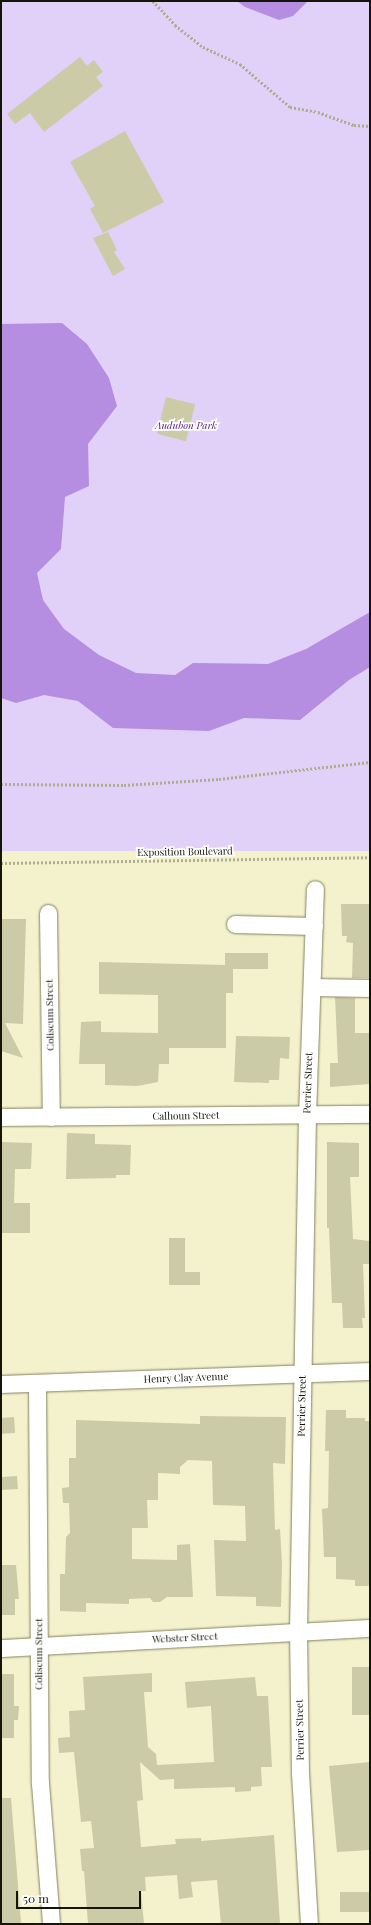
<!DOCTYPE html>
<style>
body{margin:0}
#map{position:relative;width:371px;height:1925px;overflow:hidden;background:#f3f2cc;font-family:"Playfair Display",serif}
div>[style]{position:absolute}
.green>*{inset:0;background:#e1d0f7;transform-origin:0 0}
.water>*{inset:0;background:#b58de1}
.building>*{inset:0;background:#cccba7;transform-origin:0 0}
.path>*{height:2.5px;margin-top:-1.25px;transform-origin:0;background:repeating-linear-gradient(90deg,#aead8f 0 2px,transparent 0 4px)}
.roads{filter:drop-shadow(0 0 1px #838260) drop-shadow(0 0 1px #838260)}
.minor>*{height:17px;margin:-8.5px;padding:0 8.5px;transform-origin:8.5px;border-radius:8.5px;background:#fff}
span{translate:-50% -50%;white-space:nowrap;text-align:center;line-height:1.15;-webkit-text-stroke:3.5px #fff;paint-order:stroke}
.park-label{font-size:10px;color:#582284;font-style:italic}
.street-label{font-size:10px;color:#151507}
.frame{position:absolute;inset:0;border:2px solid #151507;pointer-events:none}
.scale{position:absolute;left:16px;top:1891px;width:125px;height:18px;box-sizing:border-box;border:2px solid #151507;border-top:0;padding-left:5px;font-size:12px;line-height:14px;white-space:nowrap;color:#151507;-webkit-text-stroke:3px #fff;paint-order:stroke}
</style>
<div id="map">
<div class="green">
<div style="left:1px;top:1px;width:369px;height:850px"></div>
</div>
<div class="water">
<div style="clip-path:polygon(237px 1px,308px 1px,293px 16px,279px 20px,245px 7px)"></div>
<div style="clip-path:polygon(62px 323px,87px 344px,109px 378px,117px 406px,88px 444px,89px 486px,65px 497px,61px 549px,37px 573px,43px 600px,64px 629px,99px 655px,136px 673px,175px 675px,193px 663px,268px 664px,306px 649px,370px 612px,370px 667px,349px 680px,300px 720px,244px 718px,209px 731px,113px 728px,78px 701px,44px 695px,16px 703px,1px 698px,1px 324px)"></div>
</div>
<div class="building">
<div style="clip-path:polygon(80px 57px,87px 66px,94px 60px,103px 72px,96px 77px,103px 86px,44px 132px,30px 113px,15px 124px,7px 114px)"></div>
<div style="clip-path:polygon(125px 131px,164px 202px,103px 233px,90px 209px,95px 206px,70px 162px)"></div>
<div style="clip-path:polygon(108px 232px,117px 250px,114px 252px,125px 269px,113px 276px,93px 238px)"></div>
<div style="left:166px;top:397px;width:30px;height:38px;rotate:14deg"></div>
<div style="clip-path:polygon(341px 904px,370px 904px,369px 978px,352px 978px,353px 943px,346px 942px,347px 936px,342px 936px)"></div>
<div style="clip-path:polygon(1px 919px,26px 919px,23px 1024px,5px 1023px,23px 1058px,1px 1051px)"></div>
<div style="clip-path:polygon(225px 953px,268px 953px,268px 969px,233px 969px,233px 993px,226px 993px,226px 1048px,169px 1048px,169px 1064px,159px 1064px,158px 1082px,137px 1086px,105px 1085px,105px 1064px,79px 1064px,81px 1022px,101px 1021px,101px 1032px,158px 1033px,158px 995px,99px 994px,99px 962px,225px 965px)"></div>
<div style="clip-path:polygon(335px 997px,355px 998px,355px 1033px,370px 1033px,370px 1084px,330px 1087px,330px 1063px,338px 1063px)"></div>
<div style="clip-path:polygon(236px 1036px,290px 1037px,289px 1059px,280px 1058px,279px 1080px,269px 1080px,269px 1083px,234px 1082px)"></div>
<div style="clip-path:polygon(67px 1133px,95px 1134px,95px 1144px,131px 1145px,130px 1175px,116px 1175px,116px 1178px,66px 1179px)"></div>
<div style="clip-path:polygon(1px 1142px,32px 1143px,31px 1169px,15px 1169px,14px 1203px,30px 1203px,30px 1233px,1px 1233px)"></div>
<div style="clip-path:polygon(327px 1142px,359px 1143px,359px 1177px,350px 1177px,353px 1239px,370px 1241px,370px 1264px,363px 1264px,365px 1318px,362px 1318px,363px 1328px,343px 1328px,342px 1303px,332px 1303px,329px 1228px,327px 1228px)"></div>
<div style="clip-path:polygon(169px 1238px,185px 1238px,185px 1272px,200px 1272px,200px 1285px,169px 1285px)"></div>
<div style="clip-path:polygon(326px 1410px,346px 1410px,346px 1418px,365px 1418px,365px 1421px,370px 1421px,370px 1583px,368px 1586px,355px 1586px,355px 1580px,336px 1579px,336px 1557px,324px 1557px,322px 1509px,328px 1508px,329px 1451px,325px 1451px)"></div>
<div style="clip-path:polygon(200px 1416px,286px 1417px,285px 1464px,273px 1463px,275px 1530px,280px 1529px,282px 1563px,281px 1607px,256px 1606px,256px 1597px,216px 1596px,214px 1540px,246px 1541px,245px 1506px,213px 1505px,212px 1461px,188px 1460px,180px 1467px,180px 1474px,158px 1473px,158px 1500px,147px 1500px,148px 1528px,132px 1528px,132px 1559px,177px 1560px,177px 1545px,190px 1544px,193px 1597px,167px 1597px,160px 1602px,153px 1602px,150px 1598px,129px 1599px,129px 1604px,86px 1603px,86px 1612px,60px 1611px,60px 1574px,65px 1574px,66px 1537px,70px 1533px,69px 1503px,63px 1503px,62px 1488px,69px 1487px,69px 1458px,76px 1458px,76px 1420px,200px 1424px)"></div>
<div style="left:14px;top:1417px;width:16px;height:13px;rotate:86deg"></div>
<div style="left:17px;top:1476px;width:13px;height:16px;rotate:86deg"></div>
<div style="clip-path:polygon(1px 1565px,16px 1565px,19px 1599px,15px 1599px,15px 1615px,1px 1615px)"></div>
<div style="left:352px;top:1667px;width:18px;height:48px"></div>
<div style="clip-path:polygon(152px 1673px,152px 1692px,144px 1692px,148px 1747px,156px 1754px,157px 1765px,214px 1762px,211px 1706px,187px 1708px,185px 1682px,255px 1677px,257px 1696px,268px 1696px,272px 1767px,261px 1767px,262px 1786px,251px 1787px,251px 1791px,235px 1792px,235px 1787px,174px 1789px,174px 1779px,160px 1780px,140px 1762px,143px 1800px,137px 1801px,141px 1847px,176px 1844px,175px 1839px,201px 1838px,201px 1841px,274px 1835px,280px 1924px,221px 1924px,217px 1880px,191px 1882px,193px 1897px,179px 1899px,177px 1875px,145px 1877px,146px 1891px,141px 1891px,144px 1924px,88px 1924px,84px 1871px,82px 1871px,80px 1849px,94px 1848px,91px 1821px,81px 1822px,74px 1752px,59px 1753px,58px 1738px,70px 1737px,69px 1711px,85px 1710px,83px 1677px)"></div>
<div style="clip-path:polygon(1px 1674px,14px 1674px,14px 1706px,19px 1706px,18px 1720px,14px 1720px,14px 1738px,1px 1738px)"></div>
<div style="clip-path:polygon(370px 1762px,370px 1850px,337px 1852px,329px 1766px)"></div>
<div style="clip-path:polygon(1px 1798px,11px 1798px,21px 1923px,1px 1924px)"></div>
<div style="left:370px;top:1892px;width:20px;height:30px;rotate:90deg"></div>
</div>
<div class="path">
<div style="left:153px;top:1px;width:33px;rotate:47deg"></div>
<div style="left:175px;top:25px;width:36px;rotate:38deg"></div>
<div style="left:203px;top:47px;width:41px;rotate:24.7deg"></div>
<div style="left:240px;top:64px;width:66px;rotate:40.7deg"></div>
<div style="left:290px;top:107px;width:28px;rotate:10deg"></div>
<div style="left:318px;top:112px;width:38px;rotate:20deg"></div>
<div style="left:354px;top:125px;width:16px;rotate:4deg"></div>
<div style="left:1px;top:784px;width:123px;rotate:0.5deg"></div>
<div style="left:124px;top:785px;width:95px;rotate:-3.6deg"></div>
<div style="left:219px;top:779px;width:152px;rotate:-6.4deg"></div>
<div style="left:1px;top:863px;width:369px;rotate:-0.9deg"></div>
</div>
<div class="roads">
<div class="minor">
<div style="left:48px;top:913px;width:204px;rotate:89.2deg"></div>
<div style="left:235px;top:924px;width:79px;rotate:1.5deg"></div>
<div style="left:312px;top:987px;width:58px;rotate:1deg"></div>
<div style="left:1px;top:1117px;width:369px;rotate:-0.5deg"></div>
<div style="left:1px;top:1384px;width:369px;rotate:-2deg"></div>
<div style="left:37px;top:1384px;width:399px;rotate:89.6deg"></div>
<div style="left:40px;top:1783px;width:141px;rotate:85.5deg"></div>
<div style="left:1px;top:1648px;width:370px;rotate:-3.1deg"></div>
<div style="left:309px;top:1924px;width:150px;rotate:-93.4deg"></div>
<div style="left:300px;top:1774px;width:143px;rotate:-90.8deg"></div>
<div style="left:298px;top:1631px;width:516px;rotate:-89deg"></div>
<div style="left:307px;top:1115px;width:226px;rotate:-88deg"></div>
</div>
</div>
<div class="park-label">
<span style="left:186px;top:426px">Audubon Park</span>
</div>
<div class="street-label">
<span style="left:185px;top:852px;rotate:-1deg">Exposition Boulevard</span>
<span style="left:50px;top:1015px;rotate:-91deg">Coliseum Street</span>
<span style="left:308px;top:1083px;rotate:-88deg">Perrier Street</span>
<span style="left:186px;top:1116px;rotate:-1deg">Calhoun Street</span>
<span style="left:186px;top:1378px;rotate:-2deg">Henry Clay Avenue</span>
<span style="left:302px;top:1406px;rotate:-89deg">Perrier Street</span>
<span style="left:185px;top:1638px;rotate:-3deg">Webster Street</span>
<span style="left:39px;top:1654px;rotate:-90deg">Coliseum Street</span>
<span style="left:300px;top:1730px;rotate:-91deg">Perrier Street</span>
</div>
<div class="frame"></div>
<div class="scale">50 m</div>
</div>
